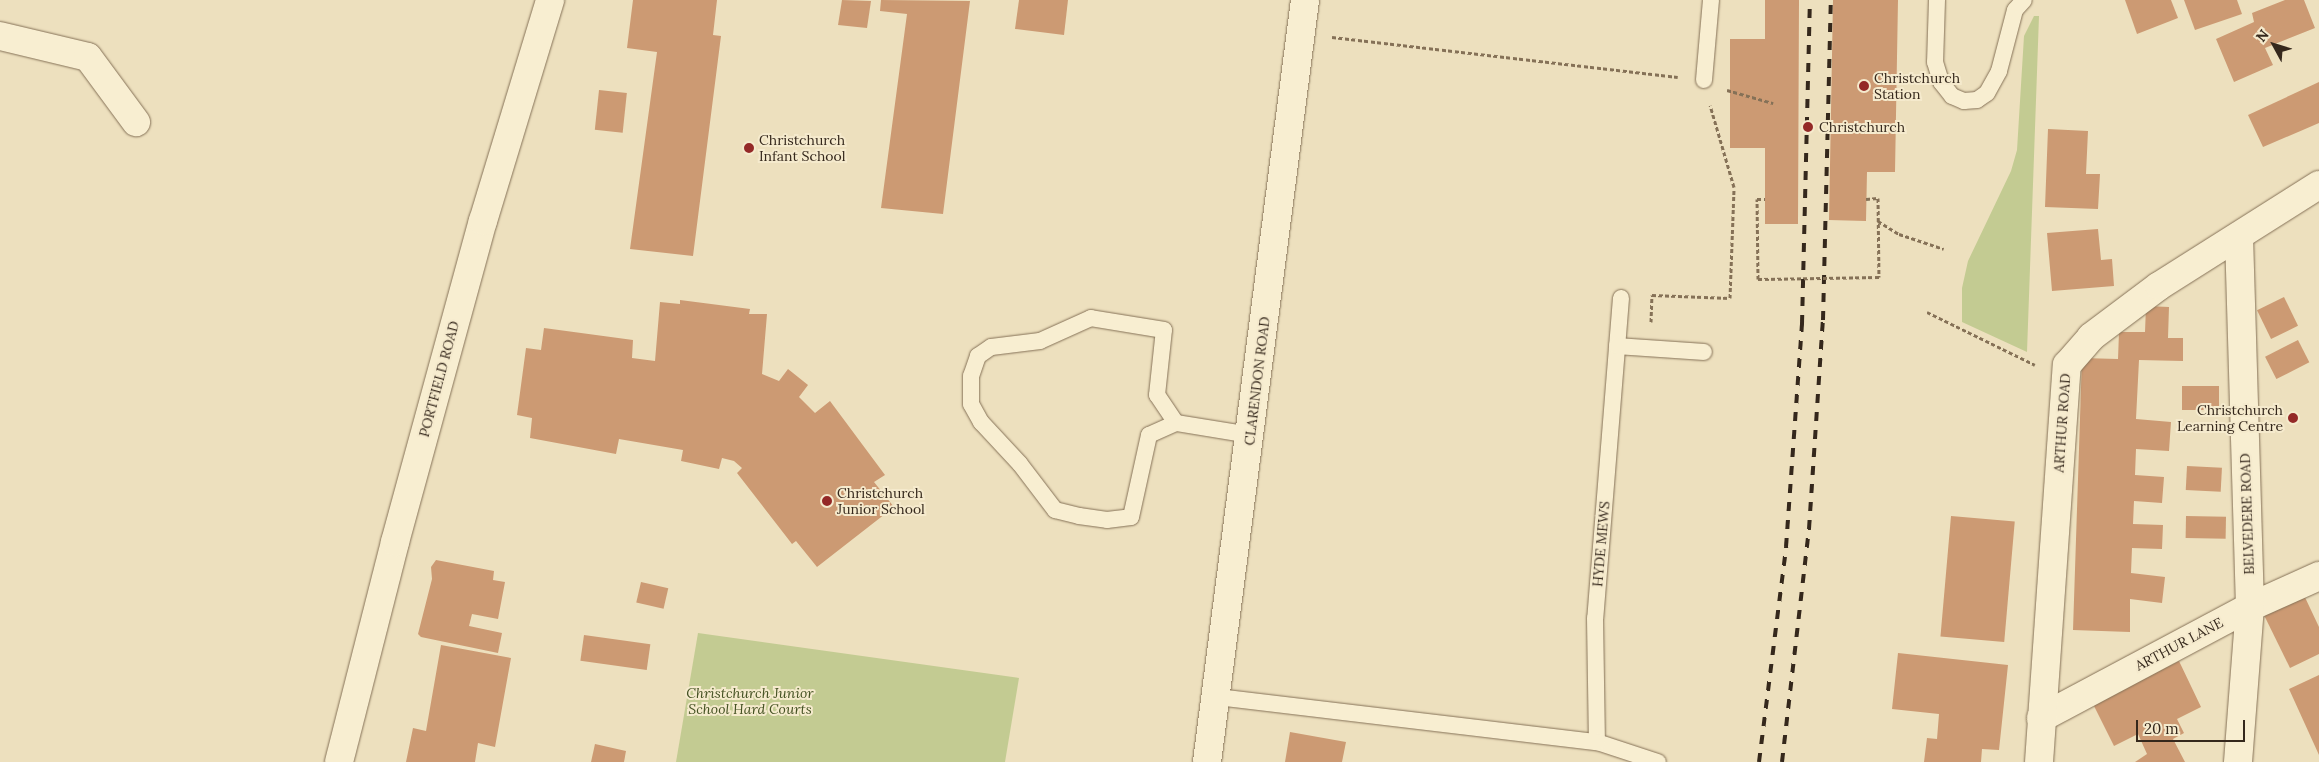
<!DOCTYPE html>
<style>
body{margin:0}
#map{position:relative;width:2319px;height:762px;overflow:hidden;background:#ede0be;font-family:Lora,serif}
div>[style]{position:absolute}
.green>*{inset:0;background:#c3cb92}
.building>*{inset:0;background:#cc9a73;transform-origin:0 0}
.path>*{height:3px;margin-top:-1.5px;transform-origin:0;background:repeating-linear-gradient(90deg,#857157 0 4px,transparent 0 6.5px)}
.roads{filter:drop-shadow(0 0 1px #857157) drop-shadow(0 0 1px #857157)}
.lane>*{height:16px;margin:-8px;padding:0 8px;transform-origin:8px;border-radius:8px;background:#f8eed1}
.street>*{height:28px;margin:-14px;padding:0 14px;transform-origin:14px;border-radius:14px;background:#f8eed1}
.rail>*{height:4px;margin-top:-2px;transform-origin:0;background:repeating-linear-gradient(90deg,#35281c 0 9px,transparent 0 18px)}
.path-bridge>*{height:3px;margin-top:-1.5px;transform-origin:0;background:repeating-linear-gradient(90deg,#857157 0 4px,transparent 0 6.5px)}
.dots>*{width:14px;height:14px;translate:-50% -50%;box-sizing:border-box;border:2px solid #f5eacd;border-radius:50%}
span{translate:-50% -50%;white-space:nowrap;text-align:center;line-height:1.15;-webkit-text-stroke:4px #f5eacd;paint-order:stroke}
.poi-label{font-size:14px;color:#35281c}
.left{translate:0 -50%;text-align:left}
.right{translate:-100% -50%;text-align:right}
.street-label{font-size:14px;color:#35281c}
.park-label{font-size:14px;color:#445122;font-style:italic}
.north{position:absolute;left:2249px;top:20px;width:50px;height:50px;-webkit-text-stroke:4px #f5eacd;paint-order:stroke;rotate:309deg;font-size:14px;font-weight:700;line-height:20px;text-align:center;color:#35281c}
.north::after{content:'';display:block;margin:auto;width:18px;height:22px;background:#35281c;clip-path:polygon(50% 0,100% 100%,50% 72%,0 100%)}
.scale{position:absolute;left:2136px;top:720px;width:109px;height:22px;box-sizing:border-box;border:2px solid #35281c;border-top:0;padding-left:6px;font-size:15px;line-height:18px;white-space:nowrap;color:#35281c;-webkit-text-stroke:4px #f5eacd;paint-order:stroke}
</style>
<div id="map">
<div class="green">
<div style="clip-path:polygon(2034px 16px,2039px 16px,2027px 352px,1962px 322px,1962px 288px,1968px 261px,2011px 171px,2017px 150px,2024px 36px)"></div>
<div style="clip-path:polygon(698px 633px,1019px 678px,1005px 762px,676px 762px)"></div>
</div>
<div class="building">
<div style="clip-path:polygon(633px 0,717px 0,713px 35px,721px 36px,693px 256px,630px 249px,657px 52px,627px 48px)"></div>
<div style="clip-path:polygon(842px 0,871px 1px,867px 28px,838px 25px)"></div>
<div style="clip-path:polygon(881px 0,970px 1px,943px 214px,881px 208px,907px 14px,880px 11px)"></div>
<div style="clip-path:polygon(1019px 0,1068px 0,1064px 35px,1015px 29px)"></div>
<div style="clip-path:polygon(1765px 0,1799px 0,1798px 224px,1765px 224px,1765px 148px,1730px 148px,1730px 39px,1765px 39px)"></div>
<div style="clip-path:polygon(1833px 0,1898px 0,1895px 172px,1867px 172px,1866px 221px,1829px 220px)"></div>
<div style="clip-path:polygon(2125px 0,2171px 0,2178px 18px,2137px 34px)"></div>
<div style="clip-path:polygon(2184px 0,2237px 0,2242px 14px,2195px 30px)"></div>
<div style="clip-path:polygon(2285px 0,2304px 0,2315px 28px,2265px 48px,2273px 65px,2234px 82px,2216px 39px,2254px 22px,2252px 13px)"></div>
<div style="clip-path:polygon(2319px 82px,2319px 123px,2263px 147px,2248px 115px)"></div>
<div style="left:599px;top:90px;width:28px;height:40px;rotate:6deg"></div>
<div style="clip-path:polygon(2048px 129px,2088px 131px,2086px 174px,2100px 174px,2098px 209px,2045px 207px)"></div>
<div style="clip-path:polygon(2098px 229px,2101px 260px,2112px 259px,2114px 286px,2052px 291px,2047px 233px)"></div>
<div style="left:2284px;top:297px;width:32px;height:30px;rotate:64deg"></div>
<div style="clip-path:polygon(680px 300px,750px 309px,749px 314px,767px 314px,762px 374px,779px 381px,788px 369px,808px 385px,799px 397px,815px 413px,830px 401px,885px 475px,874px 482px,894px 507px,817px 567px,796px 541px,792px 544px,737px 473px,742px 468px,734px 461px,722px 458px,719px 469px,681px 461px,683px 450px,619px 439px,616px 454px,530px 438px,532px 418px,517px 415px,526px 348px,541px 350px,544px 328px,633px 340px,632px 358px,655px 361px,660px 302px,680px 304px)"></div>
<div style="clip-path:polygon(2146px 306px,2169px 307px,2168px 338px,2183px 338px,2183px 361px,2139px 360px,2136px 419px,2171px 422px,2169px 451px,2136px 449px,2135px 475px,2164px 477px,2162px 503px,2134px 501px,2133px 524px,2163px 525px,2162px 549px,2132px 548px,2131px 573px,2165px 577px,2162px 603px,2130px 599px,2130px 632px,2073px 630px,2082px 358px,2118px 359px,2119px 332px,2145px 332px)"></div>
<div style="left:2298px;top:340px;width:25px;height:37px;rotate:63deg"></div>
<div style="left:2182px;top:386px;width:37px;height:24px"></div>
<div style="left:2187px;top:466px;width:35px;height:24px;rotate:3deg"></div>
<div style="left:1951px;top:516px;width:64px;height:121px;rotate:5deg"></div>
<div style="left:2186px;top:516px;width:40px;height:22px;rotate:1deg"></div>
<div style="clip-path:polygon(436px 560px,494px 571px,493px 580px,505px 582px,498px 619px,472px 614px,469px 626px,502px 633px,498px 653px,421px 637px,418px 634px,432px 579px,431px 567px)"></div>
<div style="left:641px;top:582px;width:28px;height:21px;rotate:13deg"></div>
<div style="clip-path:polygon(2302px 591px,2319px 627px,2319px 654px,2290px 668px,2262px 611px)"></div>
<div style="left:584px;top:635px;width:67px;height:26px;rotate:8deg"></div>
<div style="clip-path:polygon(441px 645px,511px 658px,495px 747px,478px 743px,475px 762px,406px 762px,413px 728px,426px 731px)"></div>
<div style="clip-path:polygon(1898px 653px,2008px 665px,1999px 750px,1982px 749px,1981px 762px,1924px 762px,1927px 738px,1937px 739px,1939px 714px,1892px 709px)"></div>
<div style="clip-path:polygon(2179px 661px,2201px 707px,2177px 719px,2184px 733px,2173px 739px,2185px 762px,2135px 762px,2147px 754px,2138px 734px,2114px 746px,2093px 704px)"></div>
<div style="clip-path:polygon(2319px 675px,2319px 755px,2289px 689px)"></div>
<div style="clip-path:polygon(1290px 732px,1346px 742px,1342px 762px,1285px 762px)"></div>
<div style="clip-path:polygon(595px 744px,626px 751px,624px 762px,591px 762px)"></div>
</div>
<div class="path">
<div style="left:1332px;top:37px;width:348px;rotate:6.6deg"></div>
<div style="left:1727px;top:90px;width:48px;rotate:15.8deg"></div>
<div style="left:1866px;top:199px;width:12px;rotate:-5deg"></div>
<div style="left:1878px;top:198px;width:79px;rotate:89.3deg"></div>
<div style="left:1878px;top:221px;width:25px;rotate:32deg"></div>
<div style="left:1899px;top:234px;width:47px;rotate:18.4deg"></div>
<div style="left:1758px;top:279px;width:80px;rotate:-90.7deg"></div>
<div style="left:1757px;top:199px;width:8px"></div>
<div style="left:1927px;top:312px;width:120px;rotate:26.1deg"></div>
<div style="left:1651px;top:322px;width:27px;rotate:-88deg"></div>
<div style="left:1652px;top:295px;width:78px;rotate:2.2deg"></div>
<div style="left:1730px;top:298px;width:111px;rotate:-87.9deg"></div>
<div style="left:1734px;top:187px;width:85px;rotate:-106.3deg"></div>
</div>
<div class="roads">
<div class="lane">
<div style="left:1937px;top:0;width:62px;rotate:91.8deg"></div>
<div style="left:1935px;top:62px;width:21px;rotate:73deg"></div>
<div style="left:1941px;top:82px;width:18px;rotate:52deg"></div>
<div style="left:1952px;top:96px;width:13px;rotate:23deg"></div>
<div style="left:1964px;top:101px;width:13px;rotate:-4deg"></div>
<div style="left:1977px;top:100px;width:12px;rotate:-35deg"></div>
<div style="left:1987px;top:93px;width:25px;rotate:-61deg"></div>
<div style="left:1999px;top:71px;width:63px;rotate:-75.3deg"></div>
<div style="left:2015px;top:10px;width:13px;rotate:-48deg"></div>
<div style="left:1704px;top:80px;width:80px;rotate:-85deg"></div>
<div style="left:1621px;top:298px;width:321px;rotate:94.6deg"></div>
<div style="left:1595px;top:618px;width:124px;rotate:89.1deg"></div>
<div style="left:1597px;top:742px;width:64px;rotate:18.2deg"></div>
<div style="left:1617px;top:346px;width:87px;rotate:3.9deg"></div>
<div style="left:1176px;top:423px;width:34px;rotate:-124deg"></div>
<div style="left:1157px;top:395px;width:65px;rotate:-83.9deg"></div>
<div style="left:1164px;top:330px;width:74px;rotate:-170.7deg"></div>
<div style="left:1091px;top:318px;width:56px;rotate:155.7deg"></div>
<div style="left:1040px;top:341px;width:49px;rotate:173deg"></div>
<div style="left:991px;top:347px;width:16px;rotate:145deg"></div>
<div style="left:978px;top:356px;width:21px;rotate:109deg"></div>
<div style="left:971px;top:376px;width:28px;rotate:90deg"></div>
<div style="left:971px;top:404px;width:21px;rotate:61deg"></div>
<div style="left:981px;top:422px;width:57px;rotate:47.1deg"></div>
<div style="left:1020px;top:464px;width:58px;rotate:52.7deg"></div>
<div style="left:1055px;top:510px;width:25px;rotate:14deg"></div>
<div style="left:1079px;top:516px;width:28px;rotate:8deg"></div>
<div style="left:1107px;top:520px;width:24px;rotate:-7deg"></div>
<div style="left:1131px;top:517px;width:84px;rotate:-77.6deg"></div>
<div style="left:1149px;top:435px;width:30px;rotate:-24deg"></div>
<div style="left:1176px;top:423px;width:75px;rotate:9.2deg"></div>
<div style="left:1217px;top:697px;width:383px;rotate:6.8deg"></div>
</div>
<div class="street">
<div style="left:0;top:36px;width:90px;rotate:13.4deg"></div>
<div style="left:88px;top:57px;width:81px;rotate:53.6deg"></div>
<div style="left:2041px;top:718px;width:237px;rotate:-28deg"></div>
<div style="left:2250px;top:607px;width:76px;rotate:-24.2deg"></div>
<div style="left:339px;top:762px;width:227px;rotate:-75.7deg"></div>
<div style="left:395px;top:542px;width:333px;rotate:-74.7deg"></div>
<div style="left:483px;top:221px;width:231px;rotate:-73.1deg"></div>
<div style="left:1207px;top:762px;width:768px;rotate:-82.67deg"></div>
<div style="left:2039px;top:762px;width:398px;rotate:-86deg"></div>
<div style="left:2067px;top:365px;width:37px;rotate:-49deg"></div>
<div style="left:2091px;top:337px;width:85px;rotate:-36.9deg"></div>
<div style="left:2159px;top:286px;width:189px;rotate:-32.3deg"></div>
<div style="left:2238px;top:762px;width:155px;rotate:-85.6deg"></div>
<div style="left:2250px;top:607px;width:371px;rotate:-91.7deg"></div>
</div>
</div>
<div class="rail">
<div style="left:1759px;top:762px;width:217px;rotate:-82.8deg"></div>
<div style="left:1786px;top:547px;width:224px;rotate:-85.9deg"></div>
<div style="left:1802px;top:324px;width:324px;rotate:-88.6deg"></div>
<div style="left:1782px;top:762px;width:235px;rotate:-83.4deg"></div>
<div style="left:1809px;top:529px;width:209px;rotate:-86.2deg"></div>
<div style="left:1823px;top:320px;width:320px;rotate:-88.6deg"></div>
</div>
<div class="path-bridge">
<div style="left:1758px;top:279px;width:121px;rotate:-0.9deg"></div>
</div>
<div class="dots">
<div style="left:1864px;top:86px;background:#942927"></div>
<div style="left:1808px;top:127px;background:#942927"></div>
<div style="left:749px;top:148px;background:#942927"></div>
<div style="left:2293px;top:418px;background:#942927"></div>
<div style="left:827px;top:501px;background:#942927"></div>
</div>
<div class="poi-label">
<span class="left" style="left:1874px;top:86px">Christchurch<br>Station</span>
<span class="left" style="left:1819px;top:127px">Christchurch</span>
<span class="left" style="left:759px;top:148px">Christchurch<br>Infant School</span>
<span class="right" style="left:2283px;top:418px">Christchurch<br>Learning Centre</span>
<span class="left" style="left:837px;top:501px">Christchurch<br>Junior School</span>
</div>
<div class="street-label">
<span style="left:439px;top:379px;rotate:-75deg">PORTFIELD ROAD</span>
<span style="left:1257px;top:381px;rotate:-83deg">CLARENDON ROAD</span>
<span style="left:2062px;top:423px;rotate:-86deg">ARTHUR ROAD</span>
<span style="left:2247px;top:514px;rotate:-92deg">BELVEDERE ROAD</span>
<span style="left:1601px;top:544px;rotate:-85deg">HYDE MEWS</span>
<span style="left:2179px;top:644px;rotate:-28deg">ARTHUR LANE</span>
</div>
<div class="park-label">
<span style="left:750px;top:701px">Christchurch Junior<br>School Hard Courts</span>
</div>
<div class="north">N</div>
<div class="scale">20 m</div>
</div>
